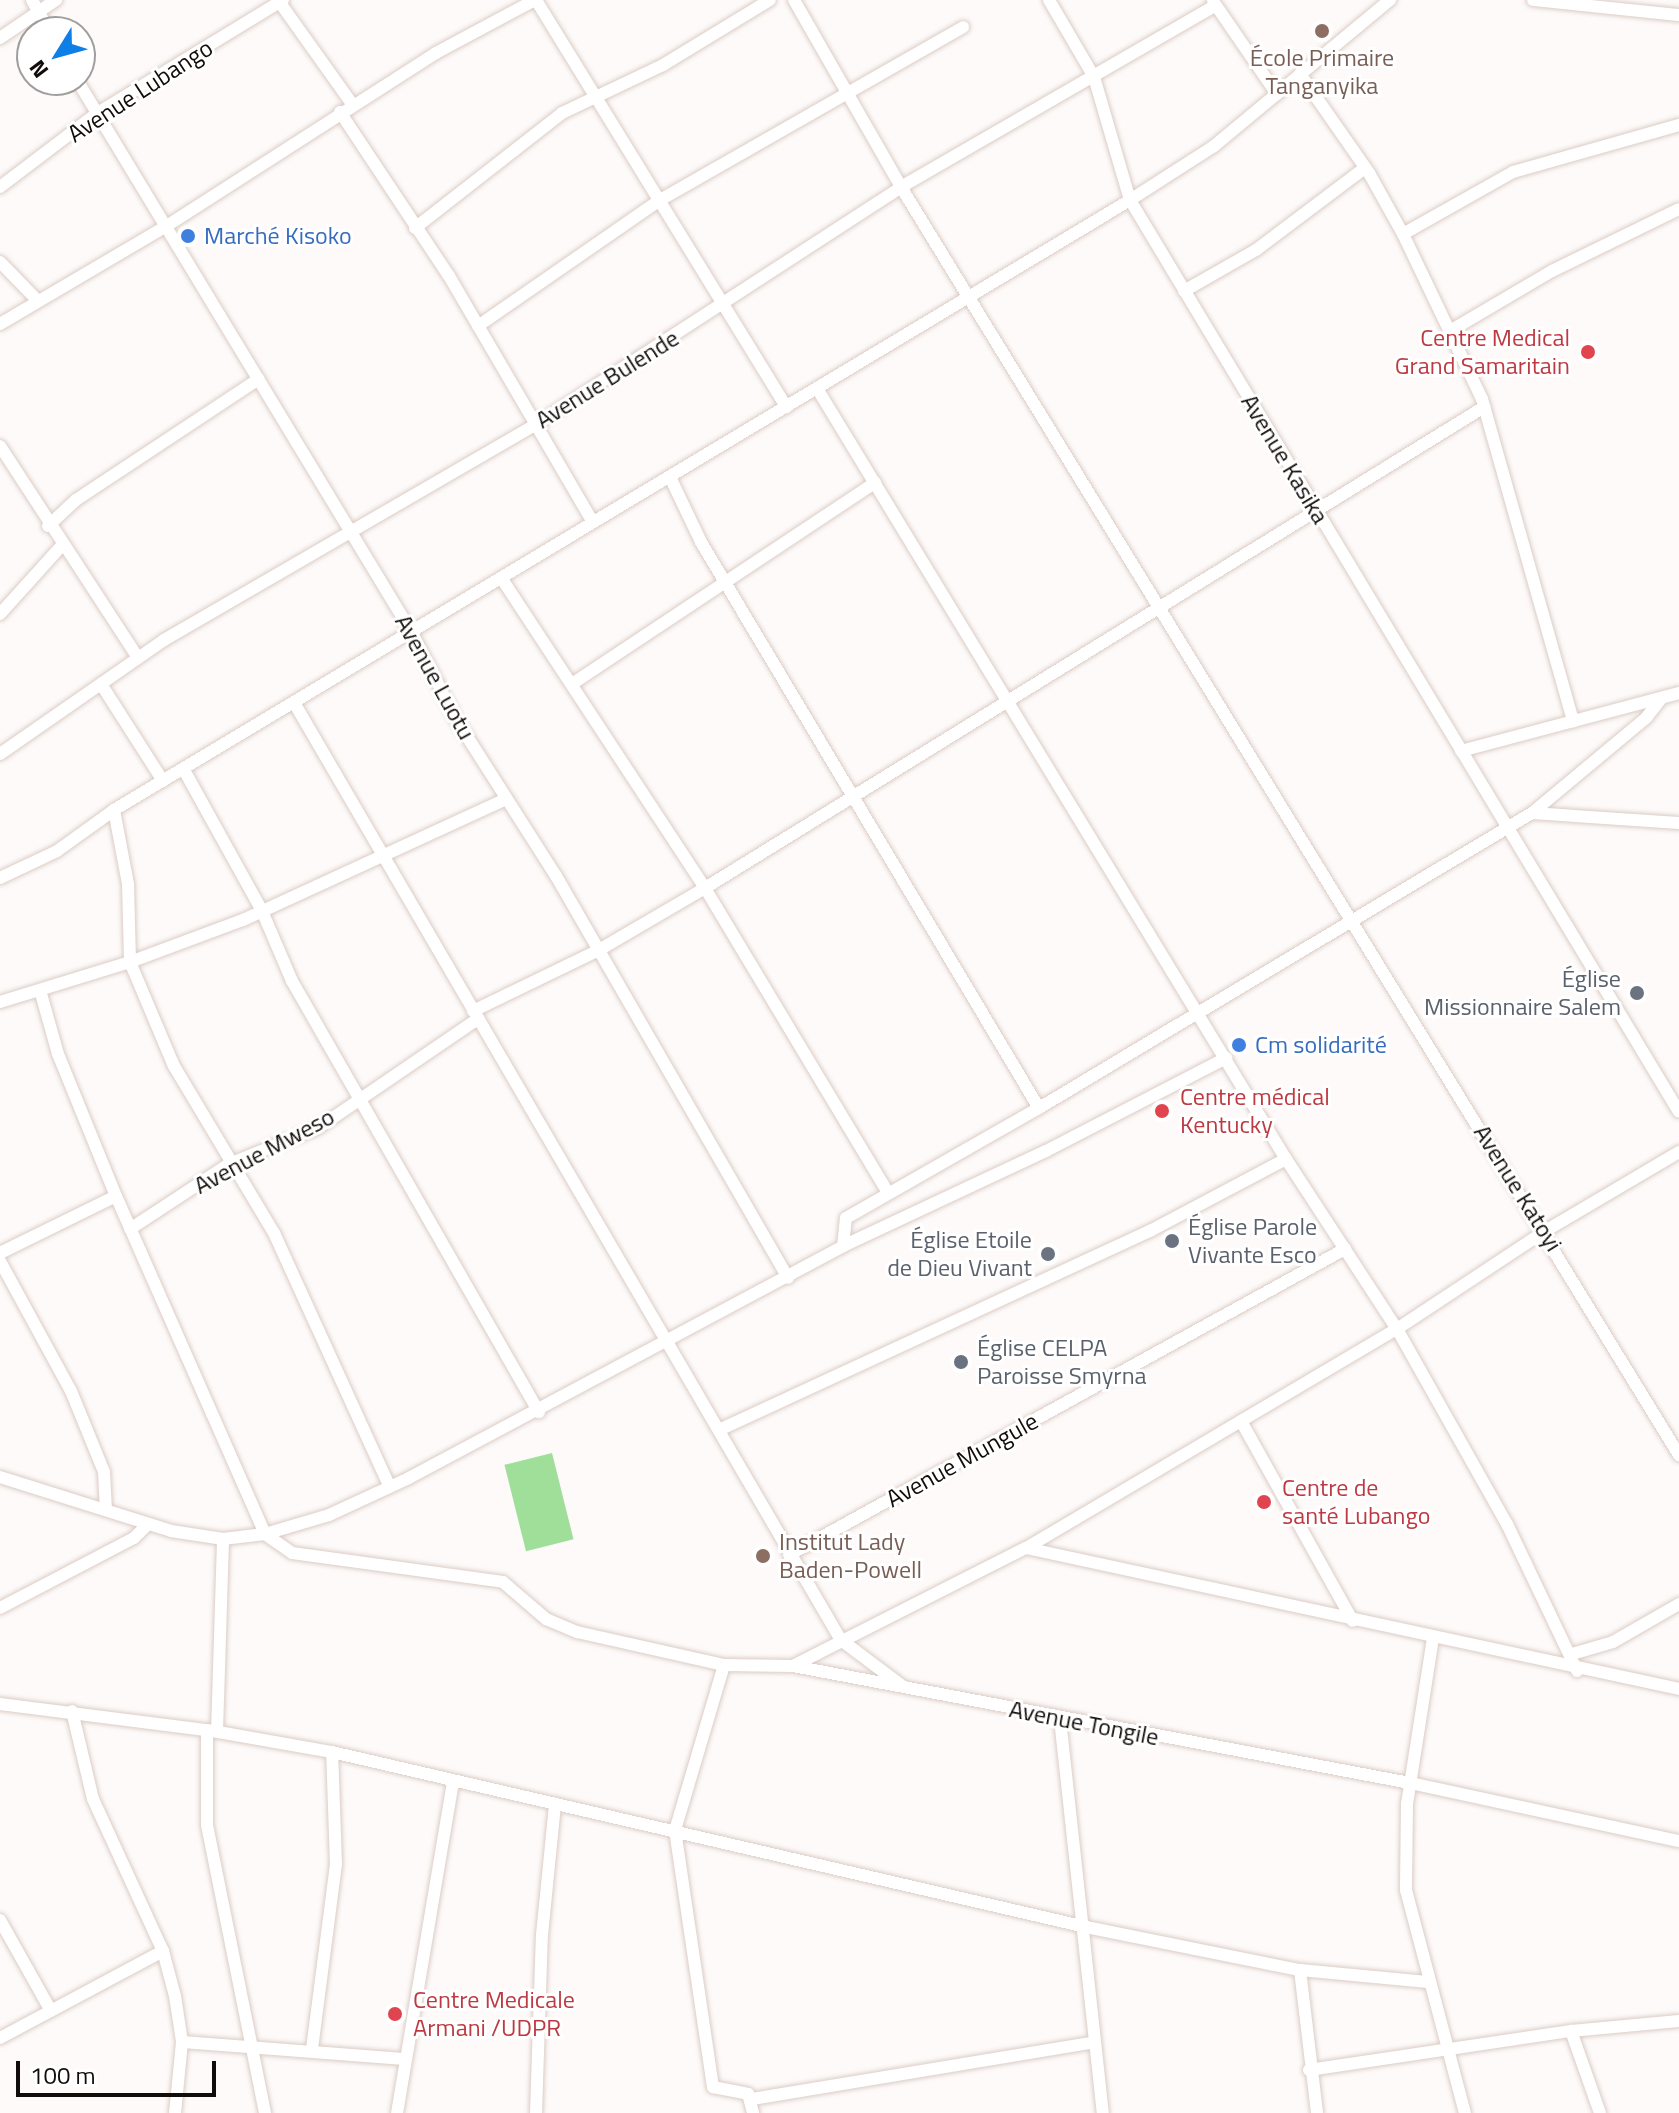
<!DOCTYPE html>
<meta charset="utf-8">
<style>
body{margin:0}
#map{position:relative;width:1679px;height:2113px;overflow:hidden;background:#fdfaf9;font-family:"Titillium Web",sans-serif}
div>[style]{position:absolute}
.green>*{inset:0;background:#9fdf9a;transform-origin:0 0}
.roads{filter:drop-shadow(0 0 2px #dbccc5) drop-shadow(0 0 2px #dbccc5)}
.minor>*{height:12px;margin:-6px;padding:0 6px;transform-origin:6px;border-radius:6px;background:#fff}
.dots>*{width:22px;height:22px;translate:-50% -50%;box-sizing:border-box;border:4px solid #fff;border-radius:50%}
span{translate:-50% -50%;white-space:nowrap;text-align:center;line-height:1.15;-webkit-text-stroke:6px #fff;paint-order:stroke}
.education-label{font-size:24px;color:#785e54}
.left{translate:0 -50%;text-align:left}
.street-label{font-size:24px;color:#110c0a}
.shop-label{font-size:24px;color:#366cbe}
.health-label{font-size:24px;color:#be3a42}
.right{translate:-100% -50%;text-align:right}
.worship-label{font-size:24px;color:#5b616d}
.north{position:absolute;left:16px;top:16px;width:80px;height:80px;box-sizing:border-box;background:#fff;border:2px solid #a09e9d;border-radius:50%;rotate:233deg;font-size:22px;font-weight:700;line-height:32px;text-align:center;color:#110c0a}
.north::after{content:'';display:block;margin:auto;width:28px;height:36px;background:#0e7fe6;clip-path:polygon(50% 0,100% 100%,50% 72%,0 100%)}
.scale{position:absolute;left:16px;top:2061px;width:200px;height:36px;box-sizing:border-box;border:4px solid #110c0a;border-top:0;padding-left:10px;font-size:24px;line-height:28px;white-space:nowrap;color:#110c0a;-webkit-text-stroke:6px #fff;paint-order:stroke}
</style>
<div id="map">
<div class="green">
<div style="left:552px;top:1453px;width:89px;height:49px;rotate:76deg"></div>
</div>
<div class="roads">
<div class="minor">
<div style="left:32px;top:0;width:37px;rotate:61deg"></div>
<div style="left:278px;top:0;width:129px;rotate:54.5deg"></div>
<div style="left:536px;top:0;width:478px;rotate:58.4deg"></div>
<div style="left:794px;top:0;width:215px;rotate:60.2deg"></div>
<div style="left:901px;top:187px;width:1488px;rotate:58.47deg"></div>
<div style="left:1049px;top:0;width:89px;rotate:59.7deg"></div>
<div style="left:1094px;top:77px;width:128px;rotate:73.7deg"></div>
<div style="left:1130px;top:200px;width:1064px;rotate:58.95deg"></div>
<div style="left:1533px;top:0;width:147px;rotate:5.9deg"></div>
<div style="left:1213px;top:1px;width:113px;rotate:55.5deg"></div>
<div style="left:0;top:38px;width:68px;rotate:-34.2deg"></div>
<div style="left:1300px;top:74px;width:121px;rotate:55.1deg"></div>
<div style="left:1369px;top:173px;width:70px;rotate:60.9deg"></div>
<div style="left:1403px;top:234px;width:183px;rotate:64.4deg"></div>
<div style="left:1482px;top:399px;width:335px;rotate:74.2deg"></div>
<div style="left:77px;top:80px;width:647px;rotate:58.79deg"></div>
<div style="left:412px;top:633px;width:97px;rotate:62.9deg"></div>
<div style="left:456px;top:719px;width:186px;rotate:57.5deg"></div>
<div style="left:556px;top:876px;width:464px;rotate:60deg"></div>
<div style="left:340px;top:112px;width:197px;rotate:56.4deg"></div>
<div style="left:449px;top:276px;width:285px;rotate:59.7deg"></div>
<div style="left:0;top:187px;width:121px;rotate:-37.2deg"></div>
<div style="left:96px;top:114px;width:219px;rotate:-31.4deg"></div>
<div style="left:415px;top:228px;width:187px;rotate:-38deg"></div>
<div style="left:562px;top:113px;width:112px;rotate:-25.4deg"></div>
<div style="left:663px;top:65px;width:125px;rotate:-31.3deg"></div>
<div style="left:1403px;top:234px;width:126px;rotate:-29.4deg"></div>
<div style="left:1513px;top:172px;width:173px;rotate:-15.8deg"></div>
<div style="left:0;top:262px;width:54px;rotate:45.7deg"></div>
<div style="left:1184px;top:291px;width:83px;rotate:-29.7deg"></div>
<div style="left:1256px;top:250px;width:136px;rotate:-37deg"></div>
<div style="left:0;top:324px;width:191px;rotate:-30.5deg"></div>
<div style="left:165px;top:227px;width:322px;rotate:-32.7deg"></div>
<div style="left:436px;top:53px;width:112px;rotate:-28.2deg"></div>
<div style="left:478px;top:326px;width:221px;rotate:-34.7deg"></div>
<div style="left:660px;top:200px;width:349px;rotate:-29.7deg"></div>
<div style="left:1450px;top:331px;width:118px;rotate:-30.5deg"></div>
<div style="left:1552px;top:271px;width:141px;rotate:-26deg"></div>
<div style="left:818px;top:390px;width:900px;rotate:58.68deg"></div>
<div style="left:1286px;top:1159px;width:203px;rotate:56.9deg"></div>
<div style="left:1397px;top:1329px;width:224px;rotate:60.6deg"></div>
<div style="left:1507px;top:1524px;width:163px;rotate:64.5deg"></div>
<div style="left:0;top:446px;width:253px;rotate:56.9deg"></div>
<div style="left:670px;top:477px;width:72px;rotate:64.5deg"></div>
<div style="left:701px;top:542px;width:659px;rotate:59.16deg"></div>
<div style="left:48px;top:526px;width:38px;rotate:-43deg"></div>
<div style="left:76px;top:500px;width:219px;rotate:-33.5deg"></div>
<div style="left:502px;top:579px;width:370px;rotate:56.7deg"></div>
<div style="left:705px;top:888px;width:355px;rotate:59deg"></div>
<div style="left:0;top:614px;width:94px;rotate:-48deg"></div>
<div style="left:101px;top:684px;width:115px;rotate:57.4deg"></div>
<div style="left:572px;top:684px;width:364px;rotate:-33.6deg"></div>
<div style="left:296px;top:706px;width:1081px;rotate:59.74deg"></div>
<div style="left:841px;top:1640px;width:75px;rotate:36.9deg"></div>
<div style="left:1461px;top:751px;width:226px;rotate:-14.9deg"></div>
<div style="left:0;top:754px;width:200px;rotate:-34.8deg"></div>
<div style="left:164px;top:640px;width:429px;rotate:-30.1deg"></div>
<div style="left:535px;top:425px;width:437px;rotate:-33deg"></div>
<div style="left:901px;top:187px;width:362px;rotate:-30deg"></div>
<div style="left:184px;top:770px;width:161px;rotate:61deg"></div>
<div style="left:262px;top:911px;width:76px;rotate:66.8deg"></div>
<div style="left:292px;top:981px;width:497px;rotate:60.2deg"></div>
<div style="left:114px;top:810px;width:75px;rotate:79.3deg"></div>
<div style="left:128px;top:884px;width:78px;rotate:88.5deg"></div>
<div style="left:130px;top:962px;width:113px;rotate:67.1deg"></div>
<div style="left:174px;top:1066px;width:195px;rotate:59.1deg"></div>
<div style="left:274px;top:1233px;width:279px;rotate:65.5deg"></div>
<div style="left:1532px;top:813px;width:147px;rotate:3.9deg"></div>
<div style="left:0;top:878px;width:63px;rotate:-25.3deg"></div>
<div style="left:57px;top:851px;width:70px;rotate:-35.7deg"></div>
<div style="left:114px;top:810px;width:1185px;rotate:-30.98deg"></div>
<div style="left:1130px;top:200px;width:100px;rotate:-32.7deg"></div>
<div style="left:1214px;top:146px;width:229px;rotate:-39.7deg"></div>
<div style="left:40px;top:990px;width:66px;rotate:74.3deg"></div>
<div style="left:58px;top:1054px;width:153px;rotate:67.8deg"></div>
<div style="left:116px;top:1196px;width:369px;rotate:66.2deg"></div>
<div style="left:265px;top:1534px;width:67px;rotate:-16.5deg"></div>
<div style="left:329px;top:1515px;width:88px;rotate:-24.8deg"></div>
<div style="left:409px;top:1478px;width:492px;rotate:-28.1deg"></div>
<div style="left:843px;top:1246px;width:224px;rotate:-25.1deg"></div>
<div style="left:1046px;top:1151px;width:203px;rotate:-27.3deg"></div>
<div style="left:0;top:1002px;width:136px;rotate:-17.1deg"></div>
<div style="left:130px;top:962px;width:121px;rotate:-20.4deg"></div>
<div style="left:243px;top:920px;width:289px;rotate:-24.7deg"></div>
<div style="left:473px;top:1011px;width:140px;rotate:-25.8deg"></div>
<div style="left:599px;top:950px;width:123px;rotate:-30.3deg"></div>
<div style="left:705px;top:888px;width:916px;rotate:-31.69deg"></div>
<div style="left:130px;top:1229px;width:118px;rotate:-33.3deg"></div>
<div style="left:229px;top:1164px;width:96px;rotate:-22deg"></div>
<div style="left:318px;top:1128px;width:194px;rotate:-34.3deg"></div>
<div style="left:843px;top:1246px;width:28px;rotate:-84deg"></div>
<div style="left:846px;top:1218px;width:222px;rotate:-29.7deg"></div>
<div style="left:1039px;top:1108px;width:575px;rotate:-30.9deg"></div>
<div style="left:1532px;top:813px;width:148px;rotate:-39.8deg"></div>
<div style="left:1646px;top:718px;width:24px;rotate:-52deg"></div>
<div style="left:0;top:1253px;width:129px;rotate:-26.2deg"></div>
<div style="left:0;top:1261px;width:148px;rotate:61.4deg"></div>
<div style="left:71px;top:1391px;width:87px;rotate:67.8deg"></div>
<div style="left:104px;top:1472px;width:38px;rotate:87deg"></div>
<div style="left:1241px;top:1421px;width:229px;rotate:60.8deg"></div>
<div style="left:719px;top:1430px;width:475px;rotate:-24.8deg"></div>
<div style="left:1150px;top:1231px;width:154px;rotate:-27.9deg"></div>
<div style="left:0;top:1477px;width:179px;rotate:17.5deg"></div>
<div style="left:171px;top:1531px;width:53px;rotate:8.7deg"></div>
<div style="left:223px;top:1539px;width:42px;rotate:-6.8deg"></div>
<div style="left:265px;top:1534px;width:33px;rotate:35deg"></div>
<div style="left:292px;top:1553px;width:213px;rotate:7.8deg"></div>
<div style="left:503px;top:1582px;width:57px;rotate:40.7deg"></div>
<div style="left:546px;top:1619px;width:34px;rotate:23deg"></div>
<div style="left:577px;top:1632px;width:151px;rotate:12.7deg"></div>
<div style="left:724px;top:1665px;width:69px;rotate:0.8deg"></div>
<div style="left:793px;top:1666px;width:628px;rotate:10.74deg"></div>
<div style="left:1410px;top:1783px;width:275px;rotate:12.2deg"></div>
<div style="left:1026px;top:1548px;width:668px;rotate:12.18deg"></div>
<div style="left:789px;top:1555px;width:635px;rotate:-28.83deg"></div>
<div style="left:0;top:1608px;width:151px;rotate:-27.6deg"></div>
<div style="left:134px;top:1538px;width:17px;rotate:-45deg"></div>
<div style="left:1433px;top:1638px;width:168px;rotate:98.9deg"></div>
<div style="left:1407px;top:1804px;width:86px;rotate:90.7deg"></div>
<div style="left:1406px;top:1890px;width:231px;rotate:75.2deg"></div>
<div style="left:1572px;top:1654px;width:43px;rotate:-16.3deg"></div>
<div style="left:1613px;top:1642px;width:76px;rotate:-29.9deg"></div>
<div style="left:724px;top:1665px;width:172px;rotate:106.5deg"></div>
<div style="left:675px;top:1830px;width:260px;rotate:81.6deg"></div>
<div style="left:713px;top:2087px;width:36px;rotate:11deg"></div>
<div style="left:748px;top:2094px;width:20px;rotate:75deg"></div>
<div style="left:793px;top:1666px;width:261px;rotate:-26.9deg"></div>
<div style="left:1026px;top:1548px;width:431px;rotate:-30.6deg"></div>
<div style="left:1397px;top:1329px;width:178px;rotate:-33.5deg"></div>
<div style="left:1545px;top:1231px;width:156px;rotate:-30.5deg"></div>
<div style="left:0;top:1704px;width:209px;rotate:7.2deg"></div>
<div style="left:207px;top:1730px;width:127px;rotate:10deg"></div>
<div style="left:332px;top:1752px;width:774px;rotate:13.07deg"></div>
<div style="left:1086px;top:1927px;width:218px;rotate:11.4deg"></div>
<div style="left:1300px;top:1970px;width:128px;rotate:5.4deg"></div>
<div style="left:72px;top:1711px;width:90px;rotate:76.6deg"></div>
<div style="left:93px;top:1799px;width:167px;rotate:65.3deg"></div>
<div style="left:163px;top:1951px;width:47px;rotate:75.1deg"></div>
<div style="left:175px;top:1996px;width:47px;rotate:81.3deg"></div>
<div style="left:182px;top:2042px;width:71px;rotate:95.6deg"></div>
<div style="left:1060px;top:1719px;width:396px;rotate:83.8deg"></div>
<div style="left:207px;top:1730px;width:95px;rotate:90deg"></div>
<div style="left:207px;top:1825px;width:294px;rotate:78.6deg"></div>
<div style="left:217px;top:1732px;width:193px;rotate:-88.2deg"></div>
<div style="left:0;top:1920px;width:104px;rotate:60.7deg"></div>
<div style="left:1300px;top:1970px;width:144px;rotate:83.2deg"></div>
<div style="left:1571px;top:2031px;width:87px;rotate:70.5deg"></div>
<div style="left:0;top:2038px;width:185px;rotate:-28.1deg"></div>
<div style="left:182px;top:2042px;width:223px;rotate:4.4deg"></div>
<div style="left:312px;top:2049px;width:187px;rotate:-82.6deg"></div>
<div style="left:336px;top:1864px;width:112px;rotate:-92deg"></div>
<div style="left:1309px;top:2070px;width:265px;rotate:-8.5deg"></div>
<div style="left:1571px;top:2031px;width:108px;rotate:-5.3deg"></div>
<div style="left:752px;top:2099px;width:345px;rotate:-9.4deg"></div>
<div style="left:397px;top:2113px;width:337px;rotate:-80.4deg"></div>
<div style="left:536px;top:2113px;width:178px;rotate:-88.1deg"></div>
<div style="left:542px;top:1935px;width:132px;rotate:-84.3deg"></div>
</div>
</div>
<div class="dots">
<div style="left:1322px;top:31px;background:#8d6e63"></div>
<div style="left:188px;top:236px;background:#3f7fe0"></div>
<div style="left:1588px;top:352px;background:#e0444e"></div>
<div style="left:1637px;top:993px;background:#6b7280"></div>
<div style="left:1239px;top:1045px;background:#3f7fe0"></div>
<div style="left:1162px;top:1111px;background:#e0444e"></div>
<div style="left:1172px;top:1241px;background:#6b7280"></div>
<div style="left:1048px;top:1254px;background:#6b7280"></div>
<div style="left:961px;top:1362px;background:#6b7280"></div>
<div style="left:1264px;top:1502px;background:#e0444e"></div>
<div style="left:763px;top:1556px;background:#8d6e63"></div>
<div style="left:395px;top:2014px;background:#e0444e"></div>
</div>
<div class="education-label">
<span style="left:1322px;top:72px">École Primaire<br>Tanganyika</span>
<span class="left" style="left:779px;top:1556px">Institut Lady<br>Baden-Powell</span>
</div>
<div class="street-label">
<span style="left:140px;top:91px;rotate:-33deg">Avenue Lubango</span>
<span style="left:607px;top:379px;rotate:-32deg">Avenue Bulende</span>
<span style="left:1285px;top:459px;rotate:59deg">Avenue Kasika</span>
<span style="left:435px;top:677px;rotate:61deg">Avenue Luotu</span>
<span style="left:264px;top:1151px;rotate:-28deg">Avenue Mweso</span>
<span style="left:1518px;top:1188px;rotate:58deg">Avenue Katoyi</span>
<span style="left:962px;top:1460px;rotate:-29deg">Avenue Mungule</span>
<span style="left:1084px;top:1723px;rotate:11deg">Avenue Tongile</span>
</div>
<div class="shop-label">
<span class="left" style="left:204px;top:236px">Marché Kisoko</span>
<span class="left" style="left:1255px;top:1045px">Cm solidarité</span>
</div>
<div class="health-label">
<span class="right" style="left:1570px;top:352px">Centre Medical<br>Grand Samaritain</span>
<span class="left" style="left:1180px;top:1111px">Centre médical<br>Kentucky</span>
<span class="left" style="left:1282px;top:1502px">Centre de<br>santé Lubango</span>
<span class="left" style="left:413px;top:2014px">Centre Medicale<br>Armani /UDPR</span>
</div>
<div class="worship-label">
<span class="right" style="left:1621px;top:993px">Église<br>Missionnaire Salem</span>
<span class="left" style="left:1188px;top:1241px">Église Parole<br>Vivante Esco</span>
<span class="right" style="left:1032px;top:1254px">Église Etoile<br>de Dieu Vivant</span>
<span class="left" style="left:977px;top:1362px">Église CELPA<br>Paroisse Smyrna</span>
</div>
<div class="north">N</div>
<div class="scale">100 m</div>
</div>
